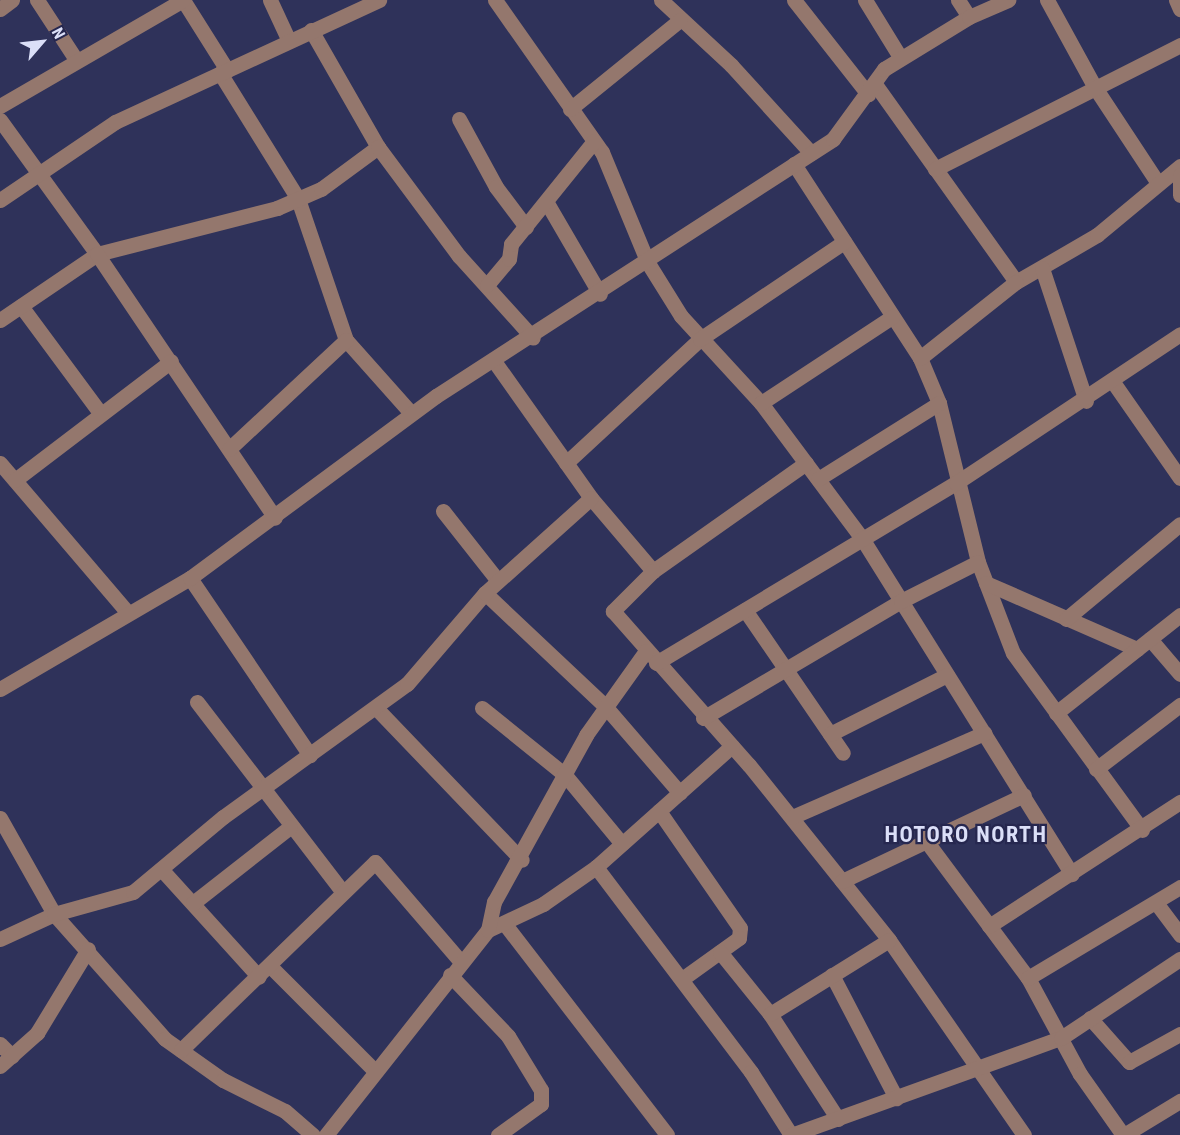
<!DOCTYPE html>
<style>
body{margin:0}
#map{position:relative;width:1180px;height:1135px;overflow:hidden;background:#2f325a;font-family:"Roboto Condensed",sans-serif}
div>[style]{position:absolute}
.minor>*{height:15px;margin:-7.5px;padding:0 7.5px;transform-origin:7.5px;border-radius:7.5px;background:#94776d}
span{translate:-50% -50%;white-space:nowrap;text-align:center;line-height:1.15;-webkit-text-stroke:4.5px #26274f;paint-order:stroke}
.district-label{font-size:22px;color:#dbdff8;font-weight:700;letter-spacing:1.5px}
.north{position:absolute;left:12px;top:12px;width:60px;height:60px;-webkit-text-stroke:4px #26274f;paint-order:stroke;rotate:62deg;font-size:16px;font-weight:700;line-height:24px;text-align:center;color:#dbdff8}
.north::after{content:'';display:block;margin:auto;width:21px;height:27px;background:#dbdff8;clip-path:polygon(50% 0,100% 100%,50% 72%,0 100%)}
</style>
<div id="map">
<div class="minor">
<div style="left:37px;top:0;width:69px;rotate:56.8deg"></div>
<div style="left:183px;top:0;width:83px;rotate:57.8deg"></div>
<div style="left:270px;top:0;width:45px;rotate:65.1deg"></div>
<div style="left:495px;top:0;width:186px;rotate:54.9deg"></div>
<div style="left:602px;top:152px;width:120px;rotate:67.5deg"></div>
<div style="left:648px;top:263px;width:62px;rotate:58.1deg"></div>
<div style="left:681px;top:316px;width:118px;rotate:47.4deg"></div>
<div style="left:761px;top:403px;width:171px;rotate:53.3deg"></div>
<div style="left:863px;top:540px;width:394px;rotate:58deg"></div>
<div style="left:661px;top:0;width:96px;rotate:42.9deg"></div>
<div style="left:731px;top:65px;width:119px;rotate:47.7deg"></div>
<div style="left:794px;top:0;width:120px;rotate:51.8deg"></div>
<div style="left:865px;top:0;width:67px;rotate:58.4deg"></div>
<div style="left:958px;top:0;width:20px;rotate:57deg"></div>
<div style="left:1047px;top:0;width:98px;rotate:61.3deg"></div>
<div style="left:1094px;top:86px;width:113px;rotate:56.6deg"></div>
<div style="left:1176px;top:0;width:10px;rotate:66deg"></div>
<div style="left:0;top:9px;width:15px;rotate:-37deg"></div>
<div style="left:311px;top:30px;width:135px;rotate:60.2deg"></div>
<div style="left:220px;top:73px;width:148px;rotate:58.2deg"></div>
<div style="left:298px;top:199px;width:149px;rotate:71.2deg"></div>
<div style="left:346px;top:340px;width:98px;rotate:48.3deg"></div>
<div style="left:875px;top:84px;width:243px;rotate:54.5deg"></div>
<div style="left:1016px;top:282px;width:94px;rotate:-30.1deg"></div>
<div style="left:1097px;top:235px;width:108px;rotate:-39.7deg"></div>
<div style="left:0;top:106px;width:211px;rotate:-30.1deg"></div>
<div style="left:570px;top:109px;width:141px;rotate:-39deg"></div>
<div style="left:459px;top:119px;width:77px;rotate:61.4deg"></div>
<div style="left:496px;top:187px;width:50px;rotate:53.1deg"></div>
<div style="left:0;top:120px;width:165px;rotate:54.1deg"></div>
<div style="left:97px;top:254px;width:186px;rotate:-14.3deg"></div>
<div style="left:277px;top:208px;width:48px;rotate:-23.4deg"></div>
<div style="left:321px;top:189px;width:71px;rotate:-36.4deg"></div>
<div style="left:378px;top:147px;width:136px;rotate:53.4deg"></div>
<div style="left:459px;top:256px;width:110px;rotate:47.9deg"></div>
<div style="left:794px;top:164px;width:231px;rotate:57deg"></div>
<div style="left:920px;top:358px;width:49px;rotate:67.1deg"></div>
<div style="left:939px;top:403px;width:164px;rotate:76.2deg"></div>
<div style="left:978px;top:562px;width:97px;rotate:69deg"></div>
<div style="left:1013px;top:653px;width:219px;rotate:53.9deg"></div>
<div style="left:935px;top:169px;width:275px;rotate:-26.8deg"></div>
<div style="left:1180px;top:175px;width:20px;rotate:90deg"></div>
<div style="left:0;top:200px;width:139px;rotate:-34.1deg"></div>
<div style="left:115px;top:122px;width:291px;rotate:-24.8deg"></div>
<div style="left:547px;top:203px;width:105px;rotate:59.8deg"></div>
<div style="left:1042px;top:268px;width:140px;rotate:71.7deg"></div>
<div style="left:487px;top:285px;width:34px;rotate:-50deg"></div>
<div style="left:509px;top:259px;width:15px;rotate:-82deg"></div>
<div style="left:511px;top:244px;width:132px;rotate:-51.1deg"></div>
<div style="left:21px;top:306px;width:134px;rotate:53.5deg"></div>
<div style="left:0;top:320px;width:117px;rotate:-34.2deg"></div>
<div style="left:97px;top:254px;width:318px;rotate:56deg"></div>
<div style="left:920px;top:358px;width:122px;rotate:-38.4deg"></div>
<div style="left:494px;top:361px;width:168px;rotate:54.7deg"></div>
<div style="left:591px;top:498px;width:96px;rotate:49.7deg"></div>
<div style="left:1113px;top:382px;width:117px;rotate:55.1deg"></div>
<div style="left:761px;top:403px;width:157px;rotate:-33.3deg"></div>
<div style="left:229px;top:449px;width:160px;rotate:-43deg"></div>
<div style="left:0;top:463px;width:197px;rotate:49.5deg"></div>
<div style="left:566px;top:463px;width:183px;rotate:-42.8deg"></div>
<div style="left:700px;top:339px;width:174px;rotate:-34deg"></div>
<div style="left:806px;top:463px;width:187px;rotate:144.8deg"></div>
<div style="left:653px;top:571px;width:57px;rotate:135deg"></div>
<div style="left:613px;top:611px;width:205px;rotate:48.6deg"></div>
<div style="left:749px;top:765px;width:224px;rotate:51.3deg"></div>
<div style="left:889px;top:940px;width:237px;rotate:55.3deg"></div>
<div style="left:818px;top:479px;width:143px;rotate:-32.1deg"></div>
<div style="left:15px;top:480px;width:196px;rotate:-37.3deg"></div>
<div style="left:443px;top:511px;width:89px;rotate:51.8deg"></div>
<div style="left:190px;top:578px;width:214px;rotate:55.9deg"></div>
<div style="left:986px;top:583px;width:165px;rotate:23.6deg"></div>
<div style="left:485px;top:593px;width:163px;rotate:43.3deg"></div>
<div style="left:604px;top:705px;width:116px;rotate:49.2deg"></div>
<div style="left:745px;top:610px;width:173px;rotate:55.6deg"></div>
<div style="left:1066px;top:619px;width:148px;rotate:-39.8deg"></div>
<div style="left:1150px;top:639px;width:46px;rotate:49.4deg"></div>
<div style="left:656px;top:663px;width:350px;rotate:-31deg"></div>
<div style="left:956px;top:483px;width:269px;rotate:-33.6deg"></div>
<div style="left:0;top:689px;width:220px;rotate:-30.3deg"></div>
<div style="left:190px;top:578px;width:306px;rotate:-36.5deg"></div>
<div style="left:436px;top:396px;width:473px;rotate:-32.9deg"></div>
<div style="left:833px;top:139px;width:87px;rotate:-53.9deg"></div>
<div style="left:884px;top:69px;width:100px;rotate:-31.5deg"></div>
<div style="left:969px;top:17px;width:43px;rotate:-23.6deg"></div>
<div style="left:197px;top:702px;width:238px;rotate:52.5deg"></div>
<div style="left:482px;top:708px;width:107px;rotate:38.9deg"></div>
<div style="left:565px;top:775px;width:89px;rotate:50.4deg"></div>
<div style="left:377px;top:709px;width:209px;rotate:46.2deg"></div>
<div style="left:1056px;top:713px;width:158px;rotate:-38.3deg"></div>
<div style="left:703px;top:718px;width:230px;rotate:-30.6deg"></div>
<div style="left:901px;top:601px;width:86px;rotate:-26.9deg"></div>
<div style="left:830px;top:734px;width:131px;rotate:-26.8deg"></div>
<div style="left:1096px;top:769px;width:106px;rotate:-37.3deg"></div>
<div style="left:659px;top:811px;width:142px;rotate:55.3deg"></div>
<div style="left:740px;top:928px;width:10px;rotate:96deg"></div>
<div style="left:739px;top:938px;width:70px;rotate:144.3deg"></div>
<div style="left:792px;top:817px;width:210px;rotate:-23.6deg"></div>
<div style="left:0;top:818px;width:110px;rotate:60.6deg"></div>
<div style="left:54px;top:914px;width:167px;rotate:48.4deg"></div>
<div style="left:165px;top:1039px;width:71px;rotate:35.3deg"></div>
<div style="left:223px;top:1080px;width:69px;rotate:26.6deg"></div>
<div style="left:285px;top:1111px;width:37px;rotate:41deg"></div>
<div style="left:924px;top:838px;width:174px;rotate:53.4deg"></div>
<div style="left:1028px;top:978px;width:109px;rotate:61.6deg"></div>
<div style="left:1080px;top:1074px;width:75px;rotate:54.8deg"></div>
<div style="left:596px;top:867px;width:257px;rotate:52.9deg"></div>
<div style="left:751px;top:1072px;width:75px;rotate:57.6deg"></div>
<div style="left:162px;top:870px;width:144px;rotate:47.8deg"></div>
<div style="left:842px;top:881px;width:201px;rotate:-25.3deg"></div>
<div style="left:193px;top:903px;width:123px;rotate:-38.1deg"></div>
<div style="left:1157px;top:904px;width:39px;rotate:53deg"></div>
<div style="left:504px;top:923px;width:267px;rotate:52.4deg"></div>
<div style="left:989px;top:926px;width:228px;rotate:-33deg"></div>
<div style="left:488px;top:930px;width:61px;rotate:-25.3deg"></div>
<div style="left:543px;top:904px;width:65px;rotate:-34.9deg"></div>
<div style="left:596px;top:867px;width:182px;rotate:-41.7deg"></div>
<div style="left:0;top:939px;width:60px;rotate:-24.8deg"></div>
<div style="left:54px;top:914px;width:82px;rotate:-15.6deg"></div>
<div style="left:133px;top:892px;width:117px;rotate:-39.8deg"></div>
<div style="left:223px;top:817px;width:227px;rotate:-35.9deg"></div>
<div style="left:407px;top:684px;width:120px;rotate:-49.4deg"></div>
<div style="left:485px;top:593px;width:142px;rotate:-41.9deg"></div>
<div style="left:720px;top:952px;width:80px;rotate:51.1deg"></div>
<div style="left:770px;top:1014px;width:125px;rotate:57.1deg"></div>
<div style="left:270px;top:966px;width:147px;rotate:45deg"></div>
<div style="left:450px;top:975px;width:84px;rotate:46.4deg"></div>
<div style="left:508px;top:1036px;width:63px;rotate:58.6deg"></div>
<div style="left:541px;top:1090px;width:14px;rotate:90deg"></div>
<div style="left:541px;top:1104px;width:53px;rotate:144.2deg"></div>
<div style="left:832px;top:975px;width:139px;rotate:62.5deg"></div>
<div style="left:1028px;top:978px;width:177px;rotate:-30.9deg"></div>
<div style="left:770px;top:1014px;width:140px;rotate:-31.9deg"></div>
<div style="left:1090px;top:1018px;width:59px;rotate:48.4deg"></div>
<div style="left:1129px;top:1062px;width:58px;rotate:-28.8deg"></div>
<div style="left:0;top:1044px;width:17px;rotate:45deg"></div>
<div style="left:181px;top:1050px;width:270px;rotate:-44.1deg"></div>
<div style="left:375px;top:862px;width:132px;rotate:49.3deg"></div>
<div style="left:0;top:1066px;width:50px;rotate:-41.7deg"></div>
<div style="left:37px;top:1033px;width:98px;rotate:-58.7deg"></div>
<div style="left:326px;top:1135px;width:261px;rotate:-51.7deg"></div>
<div style="left:488px;top:930px;width:29px;rotate:-78deg"></div>
<div style="left:494px;top:902px;width:191px;rotate:-61.1deg"></div>
<div style="left:586px;top:735px;width:103px;rotate:-54.5deg"></div>
<div style="left:791px;top:1135px;width:287px;rotate:-19.8deg"></div>
<div style="left:1061px;top:1038px;width:143px;rotate:-33.6deg"></div>
<div style="left:1124px;top:1135px;width:66px;rotate:-31.3deg"></div>
</div>
<div class="district-label">
<span style="left:966px;top:835px">HOTORO NORTH</span>
</div>
<div class="north">N</div>
</div>
